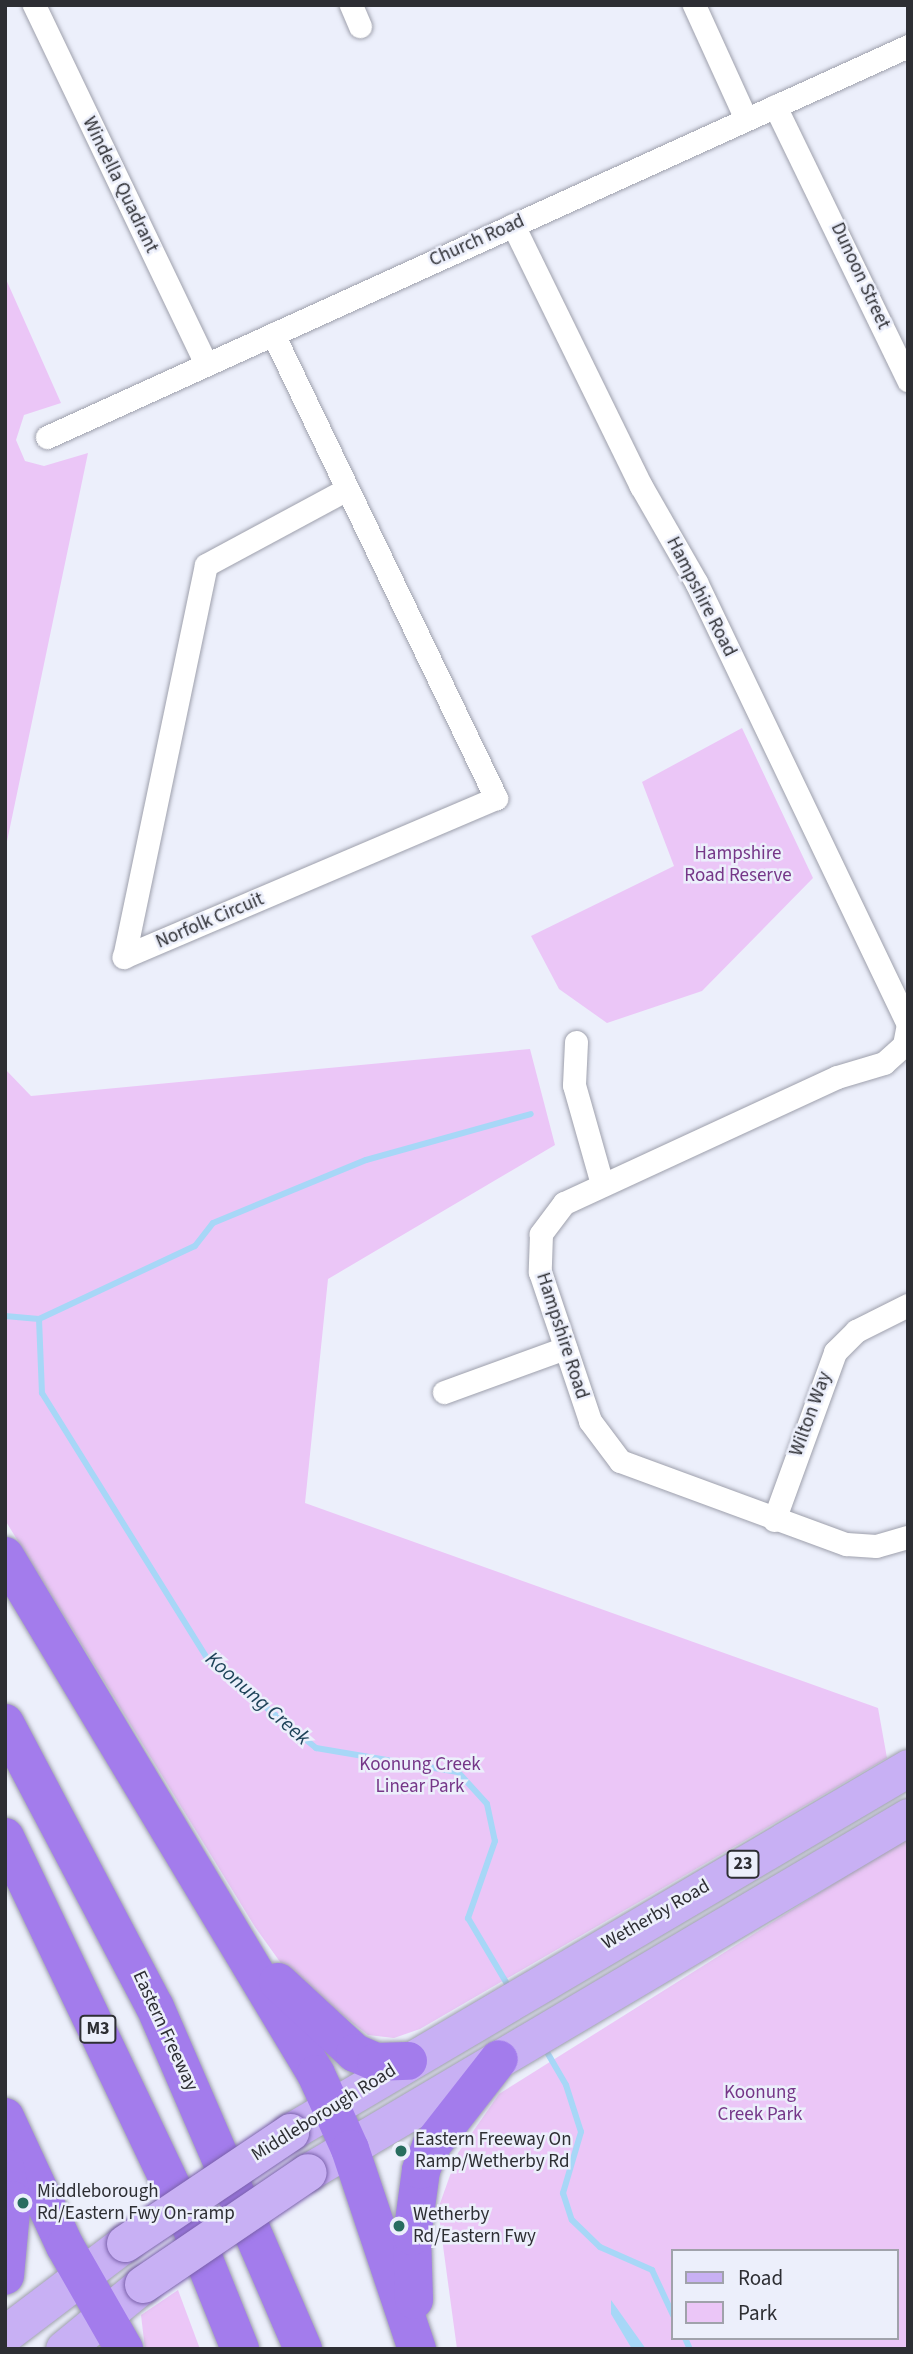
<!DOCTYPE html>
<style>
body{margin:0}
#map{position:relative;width:913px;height:2354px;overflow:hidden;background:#eceffb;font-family:"Source Sans 3",sans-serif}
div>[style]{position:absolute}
.green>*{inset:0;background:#ebc6f7}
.water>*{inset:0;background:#a7d7f7}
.stream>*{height:6px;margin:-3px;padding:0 3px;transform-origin:3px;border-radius:3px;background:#a7d7f7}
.roads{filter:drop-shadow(0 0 2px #9ea0ac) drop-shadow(0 0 2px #9ea0ac)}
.street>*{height:23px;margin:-11.5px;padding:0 11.5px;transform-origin:11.5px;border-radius:11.5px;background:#fff}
.primary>*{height:37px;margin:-18.5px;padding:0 18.5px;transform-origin:18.5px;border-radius:18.5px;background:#c8b0f4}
.highway>*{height:38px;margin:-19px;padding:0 19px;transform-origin:19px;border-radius:19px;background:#a37cec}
.bridges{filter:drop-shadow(0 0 2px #7a61ab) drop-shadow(0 0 2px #7a61ab)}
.primary-bridge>*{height:37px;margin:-18.5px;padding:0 18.5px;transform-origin:18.5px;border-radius:18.5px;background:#c8b0f4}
.dots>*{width:19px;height:19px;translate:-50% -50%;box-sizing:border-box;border:4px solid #eceffb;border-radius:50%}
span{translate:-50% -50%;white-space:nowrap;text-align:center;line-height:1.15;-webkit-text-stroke:5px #eceffb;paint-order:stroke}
.shield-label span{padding:2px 5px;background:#eceffb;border:2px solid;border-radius:5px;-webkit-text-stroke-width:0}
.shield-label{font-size:18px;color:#2d2e33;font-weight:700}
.street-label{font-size:19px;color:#2d2e33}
.park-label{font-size:19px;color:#753688}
.poi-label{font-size:19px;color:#2d2e33}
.left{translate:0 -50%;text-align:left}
.water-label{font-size:21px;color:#1e4359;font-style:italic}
.frame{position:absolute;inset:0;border:7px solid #2d2e33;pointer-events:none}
.legend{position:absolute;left:671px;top:2249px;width:228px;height:91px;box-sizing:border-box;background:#eceffb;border:2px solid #a0a2ab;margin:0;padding:9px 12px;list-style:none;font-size:21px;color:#2d2e33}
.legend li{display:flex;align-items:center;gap:14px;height:35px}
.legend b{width:35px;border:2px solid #a0a2ab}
</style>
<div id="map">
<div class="green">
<div style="clip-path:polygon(5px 277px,61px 403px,24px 415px,16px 440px,25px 461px,44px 466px,88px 453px,5px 851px)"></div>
<div style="clip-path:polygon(742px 728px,813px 878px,702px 991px,607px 1023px,559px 989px,531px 936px,674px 866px,642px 782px)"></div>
<div style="clip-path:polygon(530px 1049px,555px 1145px,328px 1279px,305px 1503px,878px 1708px,887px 1758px,420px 2029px,394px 2038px,368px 2035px,288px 1973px,255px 1927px,5px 1520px,5px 1069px,31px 1096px)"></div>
<div style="clip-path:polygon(evenodd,908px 1837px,908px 2349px,457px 2349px,438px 2209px,458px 2153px,499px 2094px,908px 1837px,673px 2251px,897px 2251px,897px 2338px,673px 2338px,673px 2251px)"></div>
<div style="clip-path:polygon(178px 2290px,200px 2349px,145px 2349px,141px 2315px)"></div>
</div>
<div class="water">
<div style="clip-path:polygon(611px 2300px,646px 2349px,632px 2349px,611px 2314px)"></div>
</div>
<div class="stream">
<div style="left:5px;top:1316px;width:34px;rotate:5deg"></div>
<div style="left:39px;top:1319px;width:74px;rotate:87.7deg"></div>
<div style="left:42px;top:1393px;width:316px;rotate:58.1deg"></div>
<div style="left:209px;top:1661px;width:138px;rotate:39.1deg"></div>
<div style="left:316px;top:1748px;width:144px;rotate:9.6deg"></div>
<div style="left:458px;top:1772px;width:43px;rotate:47.8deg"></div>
<div style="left:487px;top:1804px;width:38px;rotate:78deg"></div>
<div style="left:495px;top:1841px;width:82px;rotate:109.3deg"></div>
<div style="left:468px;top:1918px;width:82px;rotate:59.4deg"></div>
<div style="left:39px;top:1319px;width:172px;rotate:-25.1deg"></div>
<div style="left:195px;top:1246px;width:29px;rotate:-52deg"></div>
<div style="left:213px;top:1223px;width:165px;rotate:-22.4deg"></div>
<div style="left:366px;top:1160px;width:171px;rotate:-15.6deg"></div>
<div style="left:544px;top:2047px;width:44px;rotate:59.9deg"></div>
<div style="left:566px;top:2085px;width:49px;rotate:72.3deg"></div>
<div style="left:581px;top:2132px;width:64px;rotate:106.4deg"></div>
<div style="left:563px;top:2193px;width:28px;rotate:72deg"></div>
<div style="left:572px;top:2220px;width:39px;rotate:44deg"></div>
<div style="left:600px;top:2247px;width:57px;rotate:23.9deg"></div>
<div style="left:652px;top:2270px;width:50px;rotate:65deg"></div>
<div style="left:685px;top:2338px;width:12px;rotate:66deg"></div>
</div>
<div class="roads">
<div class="street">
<div style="left:34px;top:5px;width:398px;rotate:64.4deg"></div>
<div style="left:351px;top:5px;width:23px;rotate:67deg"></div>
<div style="left:694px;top:5px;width:125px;rotate:65.5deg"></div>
<div style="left:775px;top:106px;width:305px;rotate:64.1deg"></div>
<div style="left:513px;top:225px;width:291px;rotate:63.9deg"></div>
<div style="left:641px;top:486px;width:111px;rotate:60.2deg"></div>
<div style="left:696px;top:582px;width:490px;rotate:64.4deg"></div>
<div style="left:908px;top:1024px;width:21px;rotate:101deg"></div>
<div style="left:904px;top:1045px;width:27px;rotate:138deg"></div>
<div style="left:884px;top:1063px;width:49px;rotate:163.4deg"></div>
<div style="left:837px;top:1077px;width:301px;rotate:155.2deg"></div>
<div style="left:564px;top:1203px;width:39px;rotate:127deg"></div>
<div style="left:541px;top:1234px;width:38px;rotate:92deg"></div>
<div style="left:540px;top:1272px;width:157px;rotate:71.4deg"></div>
<div style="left:590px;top:1421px;width:50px;rotate:53.1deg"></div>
<div style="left:620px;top:1461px;width:241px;rotate:20.2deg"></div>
<div style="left:846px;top:1544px;width:30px;rotate:4deg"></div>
<div style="left:876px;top:1546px;width:33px;rotate:-16deg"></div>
<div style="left:273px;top:334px;width:515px;rotate:64.33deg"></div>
<div style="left:496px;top:798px;width:405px;rotate:156.9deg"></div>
<div style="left:124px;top:957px;width:400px;rotate:-78.2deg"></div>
<div style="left:206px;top:565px;width:160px;rotate:-28.3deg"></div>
<div style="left:47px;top:437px;width:946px;rotate:-24.42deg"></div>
<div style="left:576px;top:1042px;width:43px;rotate:92.7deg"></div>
<div style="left:574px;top:1085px;width:103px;rotate:74.2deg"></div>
<div style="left:444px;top:1392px;width:129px;rotate:-20deg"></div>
<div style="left:774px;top:1520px;width:179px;rotate:-70deg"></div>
<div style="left:835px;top:1352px;width:30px;rotate:-45deg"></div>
<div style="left:856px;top:1331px;width:58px;rotate:-26.6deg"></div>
</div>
<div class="primary">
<div style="left:290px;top:2132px;width:717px;rotate:-30.5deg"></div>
<div style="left:308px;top:2172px;width:697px;rotate:-30.61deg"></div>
<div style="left:5px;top:2334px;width:151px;rotate:-37.2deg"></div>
<div style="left:64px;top:2349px;width:102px;rotate:-39.4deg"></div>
</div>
<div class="highway">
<div style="left:5px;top:1556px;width:604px;rotate:59.02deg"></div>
<div style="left:316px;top:2074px;width:82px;rotate:65.6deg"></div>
<div style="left:350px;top:2149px;width:211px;rotate:71.5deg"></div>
<div style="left:5px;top:1723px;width:321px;rotate:62.2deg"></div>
<div style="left:155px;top:2007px;width:373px;rotate:66.6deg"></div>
<div style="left:5px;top:1837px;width:427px;rotate:64.5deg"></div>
<div style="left:189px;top:2222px;width:137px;rotate:68.1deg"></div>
<div style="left:278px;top:1982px;width:105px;rotate:42.7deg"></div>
<div style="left:355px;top:2053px;width:23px;rotate:23deg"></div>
<div style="left:376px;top:2062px;width:32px;rotate:-2deg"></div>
<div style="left:5px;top:2117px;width:142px;rotate:65.1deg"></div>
<div style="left:65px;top:2246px;width:119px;rotate:60.2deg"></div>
<div style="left:5px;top:2168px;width:33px;rotate:78deg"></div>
<div style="left:12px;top:2200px;width:76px;rotate:95.3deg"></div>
<div style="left:414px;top:2300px;width:64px;rotate:-91.8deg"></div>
<div style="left:412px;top:2236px;width:67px;rotate:-82.2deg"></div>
<div style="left:421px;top:2170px;width:26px;rotate:-67deg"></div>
<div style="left:431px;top:2146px;width:110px;rotate:-52deg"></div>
</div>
</div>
<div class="bridges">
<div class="primary-bridge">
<div style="left:125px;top:2243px;width:199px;rotate:-33.9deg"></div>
<div style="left:143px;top:2284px;width:199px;rotate:-34.2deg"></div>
</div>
</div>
<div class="dots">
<div style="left:401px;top:2151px;background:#286c5f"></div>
<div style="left:23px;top:2203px;background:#286c5f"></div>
<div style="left:399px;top:2226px;background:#286c5f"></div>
</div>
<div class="shield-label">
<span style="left:743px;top:1864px">23</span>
<span style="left:98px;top:2029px">M3</span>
</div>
<div class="street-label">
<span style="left:120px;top:185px;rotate:64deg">Windella Quadrant</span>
<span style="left:477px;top:241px;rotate:-24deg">Church Road</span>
<span style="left:860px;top:276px;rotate:65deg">Dunoon Street</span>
<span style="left:701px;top:597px;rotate:63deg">Hampshire Road</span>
<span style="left:210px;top:921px;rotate:-23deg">Norfolk Circuit</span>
<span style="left:562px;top:1336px;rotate:72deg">Hampshire Road</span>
<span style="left:811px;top:1414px;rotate:-70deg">Wilton Way</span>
<span style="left:656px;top:1915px;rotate:-30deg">Wetherby Road</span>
<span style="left:165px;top:2031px;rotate:65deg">Eastern Freeway</span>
<span style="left:324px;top:2113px;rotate:-32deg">Middleborough Road</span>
</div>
<div class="park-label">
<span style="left:738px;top:865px">Hampshire<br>Road Reserve</span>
<span style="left:420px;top:1776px">Koonung Creek<br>Linear Park</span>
<span style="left:760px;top:2104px">Koonung<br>Creek Park</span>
</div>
<div class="poi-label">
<span class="left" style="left:415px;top:2151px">Eastern Freeway On<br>Ramp/Wetherby Rd</span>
<span class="left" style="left:37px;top:2203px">Middleborough<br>Rd/Eastern Fwy On-ramp</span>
<span class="left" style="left:413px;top:2226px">Wetherby<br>Rd/Eastern Fwy</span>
</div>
<div class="water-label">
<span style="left:258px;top:1698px;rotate:41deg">Koonung Creek</span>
</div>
<div class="frame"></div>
<ul class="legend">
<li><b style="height:9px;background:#c8b0f4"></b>Road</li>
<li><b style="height:19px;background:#ebc6f7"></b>Park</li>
</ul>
</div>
